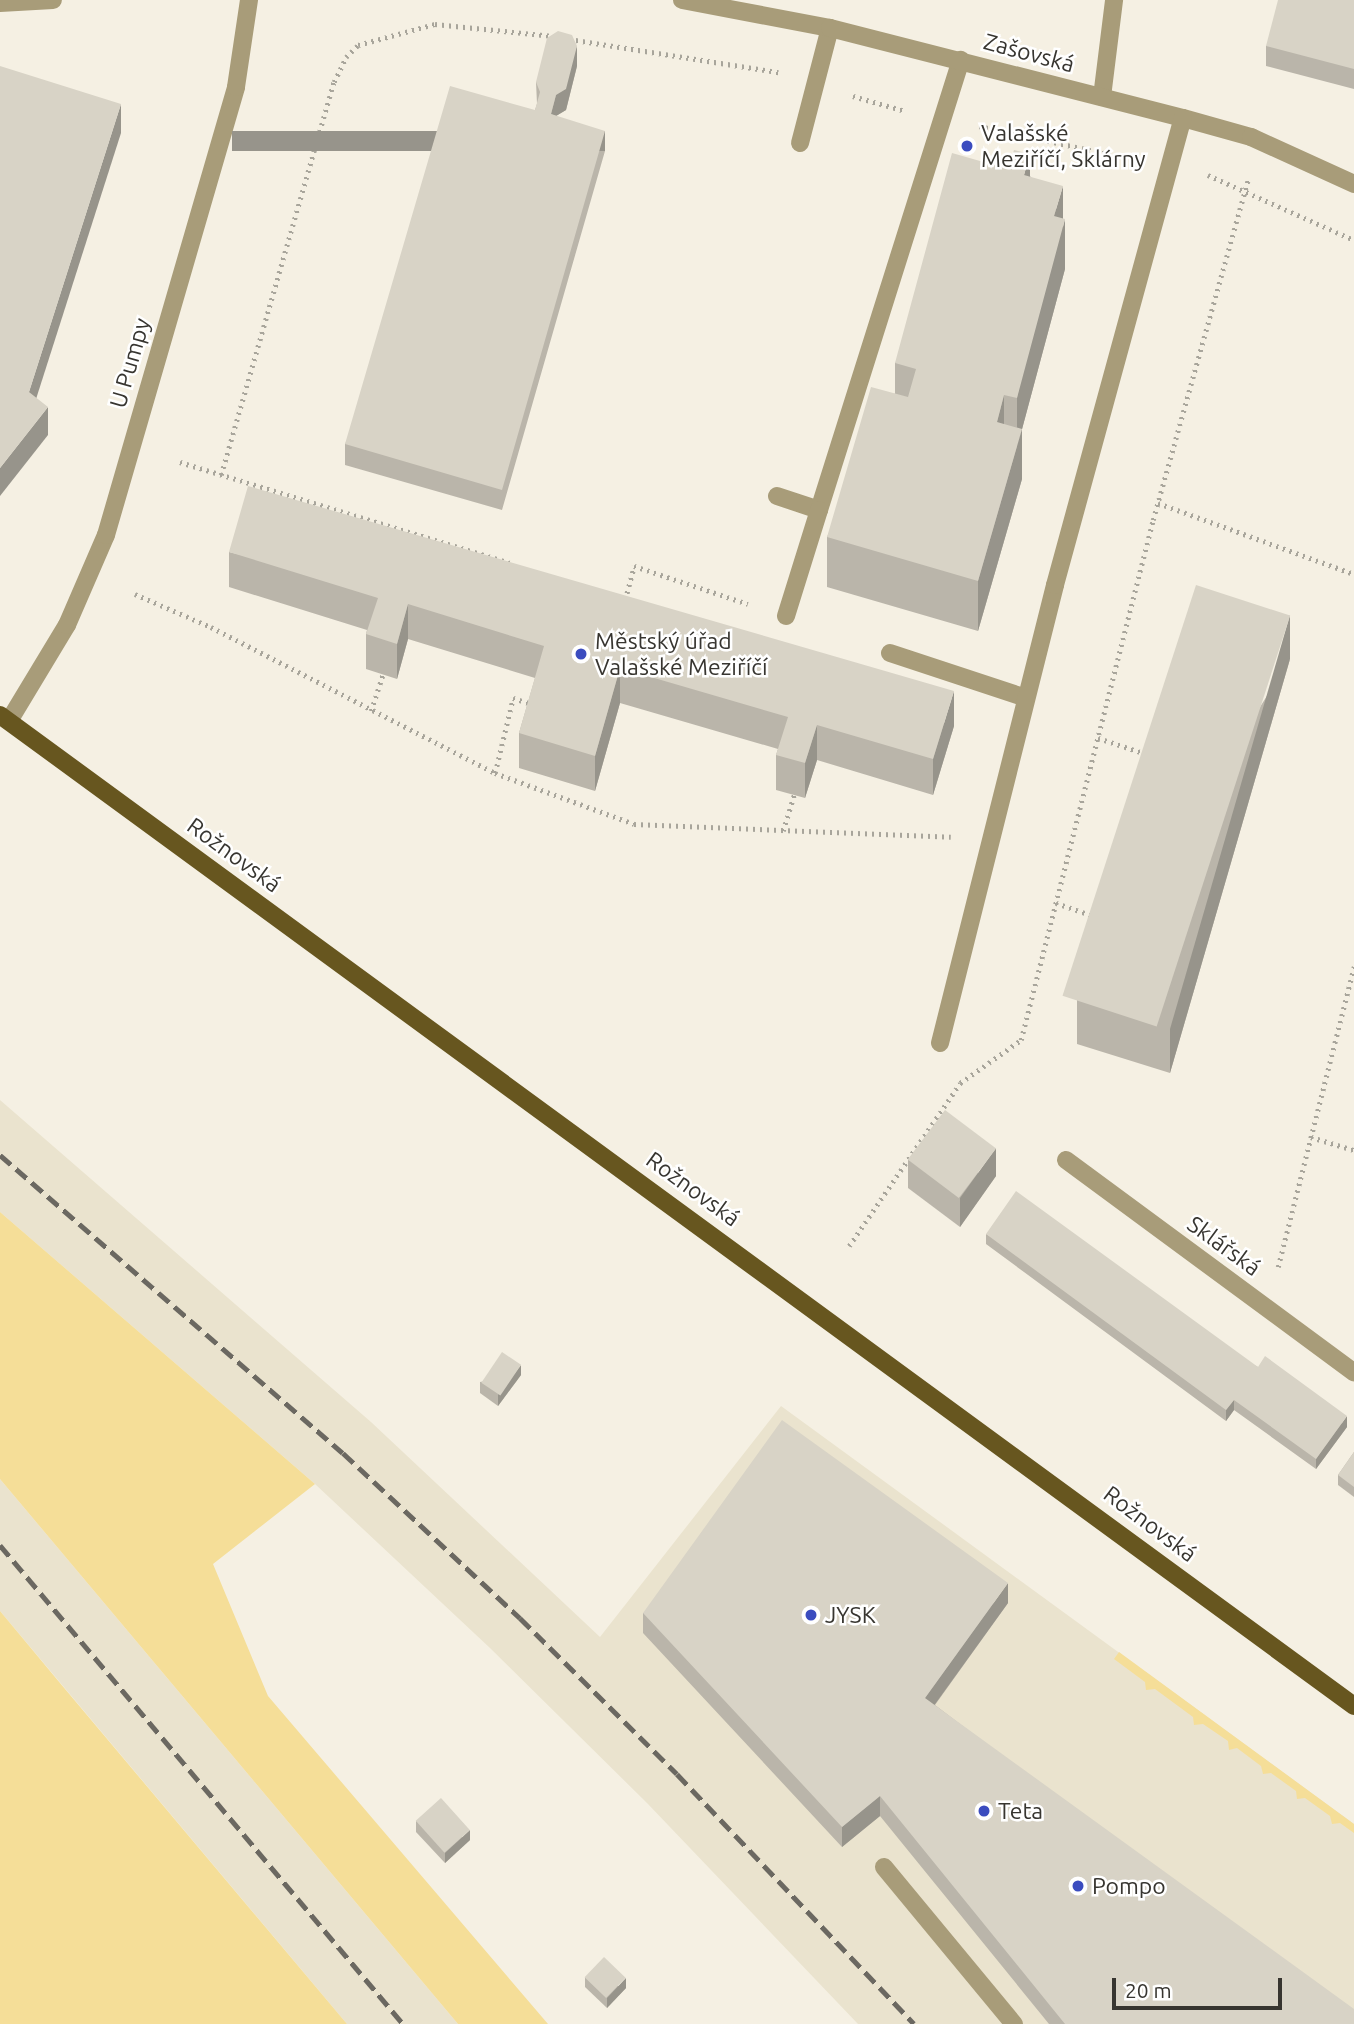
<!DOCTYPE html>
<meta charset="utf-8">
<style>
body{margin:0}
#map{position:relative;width:1354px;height:2024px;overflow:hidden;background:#f5f0e3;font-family:Ubuntu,sans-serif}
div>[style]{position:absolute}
.built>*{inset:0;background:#eae3ce}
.green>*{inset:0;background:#f5de98}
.path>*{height:4.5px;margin-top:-2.25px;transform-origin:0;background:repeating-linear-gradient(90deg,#a8a59b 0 2px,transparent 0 7px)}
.service>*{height:18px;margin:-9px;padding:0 9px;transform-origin:9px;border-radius:9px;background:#a89c79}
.minor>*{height:18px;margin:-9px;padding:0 9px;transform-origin:9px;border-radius:9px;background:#a89c79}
.primary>*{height:18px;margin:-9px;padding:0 9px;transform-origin:9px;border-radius:9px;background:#67561f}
.rail>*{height:5px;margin-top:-2.5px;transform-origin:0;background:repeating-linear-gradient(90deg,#6b6861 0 14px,transparent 0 21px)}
.wall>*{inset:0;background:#bab5aa}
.shaded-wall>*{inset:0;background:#97948b;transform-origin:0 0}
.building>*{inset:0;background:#d8d3c6;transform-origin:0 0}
.dots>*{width:19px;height:19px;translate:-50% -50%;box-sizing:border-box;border:4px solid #fff;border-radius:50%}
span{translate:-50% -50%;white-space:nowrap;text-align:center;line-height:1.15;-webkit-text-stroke:5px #fff;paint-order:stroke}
.street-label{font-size:23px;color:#373530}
.poi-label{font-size:23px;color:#373530}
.left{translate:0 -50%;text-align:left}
.scale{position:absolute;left:1112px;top:1978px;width:170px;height:32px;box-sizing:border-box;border:4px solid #373530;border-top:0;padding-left:9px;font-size:21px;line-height:24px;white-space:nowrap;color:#373530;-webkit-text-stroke:5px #fff;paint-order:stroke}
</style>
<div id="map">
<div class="built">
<div style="clip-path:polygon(0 1100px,371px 1422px,600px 1637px,781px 1406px,1354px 1824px,1354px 2024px,858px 2024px,647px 1803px,490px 1648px,315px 1484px,0 1212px)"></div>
<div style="clip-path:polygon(0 1479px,458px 2024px,347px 2024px,0 1611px)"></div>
</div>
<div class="green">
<div style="clip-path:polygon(0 1212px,315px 1484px,213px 1564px,268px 1696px,548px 2024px,458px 2024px,0 1479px)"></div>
<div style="clip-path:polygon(0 1611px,60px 1683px,347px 2024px,0 2024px)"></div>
<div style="clip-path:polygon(1119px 1652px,1354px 1824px,1354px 1833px,1340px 1823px,1332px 1824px,1330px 1816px,1305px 1798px,1297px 1799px,1296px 1791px,1271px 1773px,1263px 1774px,1261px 1766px,1237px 1748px,1229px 1750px,1228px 1741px,1203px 1724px,1194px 1725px,1193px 1717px,1155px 1689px,1146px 1690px,1145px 1682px,1114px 1659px)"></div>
</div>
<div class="path">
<div style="left:569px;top:39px;width:212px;rotate:9deg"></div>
<div style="left:853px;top:96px;width:54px;rotate:16.1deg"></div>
<div style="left:979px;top:126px;width:156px;rotate:12.2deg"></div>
<div style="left:1208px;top:175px;width:160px;rotate:24deg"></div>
<div style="left:180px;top:462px;width:346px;rotate:17deg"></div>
<div style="left:221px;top:475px;width:409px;rotate:-74deg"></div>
<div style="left:334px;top:82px;width:28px;rotate:-64deg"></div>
<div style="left:346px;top:57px;width:17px;rotate:-45deg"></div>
<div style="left:358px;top:45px;width:80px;rotate:-15.3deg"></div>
<div style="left:435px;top:24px;width:119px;rotate:5.8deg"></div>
<div style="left:1158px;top:503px;width:208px;rotate:19.9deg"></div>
<div style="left:135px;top:594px;width:83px;rotate:23.5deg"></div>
<div style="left:211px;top:627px;width:319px;rotate:27.2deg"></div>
<div style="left:495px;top:773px;width:148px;rotate:20.1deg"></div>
<div style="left:634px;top:824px;width:317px;rotate:2.3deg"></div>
<div style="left:625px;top:600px;width:35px;rotate:-75deg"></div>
<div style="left:634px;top:566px;width:120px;rotate:18.4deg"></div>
<div style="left:371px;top:711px;width:39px;rotate:-72deg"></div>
<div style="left:1098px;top:738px;width:57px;rotate:18.4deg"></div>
<div style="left:495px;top:773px;width:77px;rotate:-76.5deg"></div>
<div style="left:513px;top:698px;width:20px;rotate:18deg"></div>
<div style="left:783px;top:831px;width:38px;rotate:-73deg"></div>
<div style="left:1056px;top:903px;width:52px;rotate:19.1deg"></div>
<div style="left:1311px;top:1137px;width:45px;rotate:16.8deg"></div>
<div style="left:849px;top:1246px;width:197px;rotate:-55.7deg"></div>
<div style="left:960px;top:1083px;width:75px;rotate:-35.2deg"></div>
<div style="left:1021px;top:1040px;width:536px;rotate:-75.76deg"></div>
<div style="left:1153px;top:520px;width:356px;rotate:-74.4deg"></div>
<div style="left:1278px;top:1267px;width:310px;rotate:-75.8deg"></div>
</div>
<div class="service">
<div style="left:1102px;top:97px;width:98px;rotate:-82.9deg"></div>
<div style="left:800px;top:143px;width:119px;rotate:-75.4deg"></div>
<div style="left:777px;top:496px;width:44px;rotate:18.4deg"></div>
<div style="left:819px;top:510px;width:472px;rotate:-72.5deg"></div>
<div style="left:786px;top:616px;width:111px;rotate:-72.7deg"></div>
<div style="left:890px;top:653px;width:143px;rotate:18.3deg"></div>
<div style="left:884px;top:1867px;width:204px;rotate:50.4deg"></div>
</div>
<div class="minor">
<div style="left:682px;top:0;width:151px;rotate:10.7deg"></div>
<div style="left:830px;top:28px;width:364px;rotate:14.3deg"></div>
<div style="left:1183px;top:118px;width:71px;rotate:15.6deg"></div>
<div style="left:1251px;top:137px;width:113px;rotate:24.5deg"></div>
<div style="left:0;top:3px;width:53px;rotate:-3.2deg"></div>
<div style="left:9px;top:721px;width:112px;rotate:-58.9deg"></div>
<div style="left:67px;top:625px;width:98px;rotate:-66.6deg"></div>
<div style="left:106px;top:535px;width:466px;rotate:-73.8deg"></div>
<div style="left:236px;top:87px;width:88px;rotate:-81.5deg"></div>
<div style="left:940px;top:1043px;width:472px;rotate:-75.9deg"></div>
<div style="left:1055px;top:585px;width:484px;rotate:-74.7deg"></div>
<div style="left:1066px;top:1160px;width:358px;rotate:36.4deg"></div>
</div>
<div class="primary">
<div style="left:0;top:715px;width:1678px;rotate:36.2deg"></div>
</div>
<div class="rail">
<div style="left:0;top:1155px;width:454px;rotate:41deg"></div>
<div style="left:343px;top:1453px;width:242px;rotate:43deg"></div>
<div style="left:520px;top:1618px;width:221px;rotate:44.8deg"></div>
<div style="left:677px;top:1774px;width:344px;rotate:46.5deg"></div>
<div style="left:0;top:1545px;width:626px;rotate:49.92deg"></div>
</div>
<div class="wall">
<div style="clip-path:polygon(1354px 0,1354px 89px,1266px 66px,1266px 46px)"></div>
<div style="clip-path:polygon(577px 66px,566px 110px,556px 116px,605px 151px,502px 510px,345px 465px,345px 444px,535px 110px,537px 104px,536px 82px)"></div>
<div style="clip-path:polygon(1030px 176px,1063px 218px,1065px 269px,1022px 429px,1022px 479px,978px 631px,827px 587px,827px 537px,895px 393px,895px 363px)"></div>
<div style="clip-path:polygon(229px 552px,954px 726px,933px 795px,817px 760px,805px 798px,776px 790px,776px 755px,778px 749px,620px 703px,595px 791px,519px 768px,519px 733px,535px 678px,408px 639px,397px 679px,366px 669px,366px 634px,367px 630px,229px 587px)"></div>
<div style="clip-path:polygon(1290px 659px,1170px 1073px,1077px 1044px,1077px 1000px)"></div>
<div style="clip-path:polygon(908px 1160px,996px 1176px,960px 1227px,908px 1188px)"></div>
<div style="clip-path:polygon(986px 1234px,1258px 1367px,1347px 1427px,1316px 1469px,1234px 1410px,1226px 1421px,986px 1244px)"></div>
<div style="clip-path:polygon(521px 1375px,498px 1406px,480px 1393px,480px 1382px)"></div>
<div style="clip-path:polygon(1354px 1452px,1354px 1497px,1338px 1485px,1338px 1475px)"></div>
<div style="clip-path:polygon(1008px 1603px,935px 1705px,1354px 2024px,1049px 2024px,880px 1816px,842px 1847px,643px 1633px,643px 1613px)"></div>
<div style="clip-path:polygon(416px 1821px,470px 1840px,445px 1863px,416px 1832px)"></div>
<div style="clip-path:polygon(585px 1977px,626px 1988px,607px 2008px,585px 1987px)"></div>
</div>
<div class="shaded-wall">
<div style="clip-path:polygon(577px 46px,577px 66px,566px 110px,556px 116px,551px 114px,556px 95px)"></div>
<div style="clip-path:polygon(121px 104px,121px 133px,29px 421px,29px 392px)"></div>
<div style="left:605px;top:131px;width:20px;height:373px;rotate:90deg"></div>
<div style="clip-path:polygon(1030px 154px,1030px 204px,1024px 175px)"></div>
<div style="clip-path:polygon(1063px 186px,1063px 227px,1065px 219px,1065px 269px,1017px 448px,1017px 398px,1054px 216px)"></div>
<div style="clip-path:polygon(1004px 395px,1004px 445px,997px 422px)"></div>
<div style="clip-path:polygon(48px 407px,48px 435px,0 496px,0 468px)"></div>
<div style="clip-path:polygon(1022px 429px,1022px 479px,978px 631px,978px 581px)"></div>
<div style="clip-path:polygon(408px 604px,408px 639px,397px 679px,397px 644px)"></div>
<div style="clip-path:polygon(1290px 615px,1290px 659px,1170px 1073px,1170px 1029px)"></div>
<div style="clip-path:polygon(620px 668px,620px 703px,595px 791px,595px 756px)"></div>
<div style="clip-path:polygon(954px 691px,954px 726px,933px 795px,933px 759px)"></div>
<div style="clip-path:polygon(817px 725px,817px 760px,805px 798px,805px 763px)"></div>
<div style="clip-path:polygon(996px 1148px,996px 1176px,960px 1227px,960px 1198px)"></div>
<div style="clip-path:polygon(521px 1365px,521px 1375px,498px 1406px,498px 1395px)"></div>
<div style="clip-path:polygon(1234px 1400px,1234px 1410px,1226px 1421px,1226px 1410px)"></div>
<div style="clip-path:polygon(1347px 1416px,1347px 1427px,1316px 1469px,1316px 1459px)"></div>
<div style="clip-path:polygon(1008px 1583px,1008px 1603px,925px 1718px,925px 1698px)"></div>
<div style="clip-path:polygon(880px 1796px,880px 1816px,842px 1847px,842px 1827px)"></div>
<div style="clip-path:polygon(470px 1830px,470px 1840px,445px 1863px,445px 1853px)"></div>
<div style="clip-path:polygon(626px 1978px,626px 1988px,607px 2008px,607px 1998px)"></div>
</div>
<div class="building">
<div style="clip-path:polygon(1278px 0,1354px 0,1354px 69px,1266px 46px)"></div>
<div style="clip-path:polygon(558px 31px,572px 35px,577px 46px,566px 89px,556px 95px,551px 114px,605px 131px,502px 490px,345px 444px,450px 86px,535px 110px,540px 92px,536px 82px,547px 38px)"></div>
<div style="clip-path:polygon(0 66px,121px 104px,29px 392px,48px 407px,0 468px)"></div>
<div style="clip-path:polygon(1014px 150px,1030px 154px,1024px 175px,1063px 186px,1054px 216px,1065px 219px,1017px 398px,1004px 395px,997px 422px,1022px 429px,978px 581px,827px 537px,871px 387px,908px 397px,916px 369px,895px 363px,952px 153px,1008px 169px)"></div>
<div style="clip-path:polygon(248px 486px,954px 691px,933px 759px,817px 725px,805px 763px,776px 755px,788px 717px,620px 668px,595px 756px,519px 733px,544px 646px,408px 604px,397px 644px,366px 634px,378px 598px,229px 552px)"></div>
<div style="left:1196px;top:585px;width:99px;height:432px;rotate:18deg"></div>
<div style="left:945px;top:1110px;width:64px;height:62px;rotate:37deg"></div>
<div style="clip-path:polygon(1016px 1191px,1258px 1367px,1265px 1356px,1347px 1416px,1316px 1459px,1234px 1400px,1226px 1410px,986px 1234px)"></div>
<div style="left:502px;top:1352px;width:23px;height:37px;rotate:34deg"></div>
<div style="clip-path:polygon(782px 1420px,1008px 1583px,925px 1698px,1354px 2009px,1354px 2024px,1065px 2024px,880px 1796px,842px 1827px,643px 1613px)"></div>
<div style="clip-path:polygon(1354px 1452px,1354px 1487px,1338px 1475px)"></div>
<div style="left:441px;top:1798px;width:43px;height:34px;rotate:48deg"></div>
<div style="left:604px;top:1957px;width:30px;height:28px;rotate:44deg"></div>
</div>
<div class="dots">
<div style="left:967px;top:146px;background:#3b4cbf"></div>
<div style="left:581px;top:654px;background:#3b4cbf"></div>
<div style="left:811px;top:1615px;background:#3b4cbf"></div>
<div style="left:984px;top:1811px;background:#3b4cbf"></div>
<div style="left:1078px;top:1886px;background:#3b4cbf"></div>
</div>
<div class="street-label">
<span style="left:1029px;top:53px;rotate:15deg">Zašovská</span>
<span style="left:130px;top:363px;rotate:-74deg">U Pumpy</span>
<span style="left:234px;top:855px;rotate:36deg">Rožnovská</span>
<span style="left:693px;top:1189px;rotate:36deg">Rožnovská</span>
<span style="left:1224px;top:1246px;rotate:36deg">Sklářská</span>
<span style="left:1150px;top:1524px;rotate:37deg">Rožnovská</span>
</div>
<div class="poi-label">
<span class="left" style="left:981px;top:146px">Valašské<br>Meziříčí, Sklárny</span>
<span class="left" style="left:595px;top:654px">Městský úřad<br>Valašské Meziříčí</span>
<span class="left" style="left:825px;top:1615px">JYSK</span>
<span class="left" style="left:998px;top:1811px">Teta</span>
<span class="left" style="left:1092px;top:1886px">Pompo</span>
</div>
<div class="scale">20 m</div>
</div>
